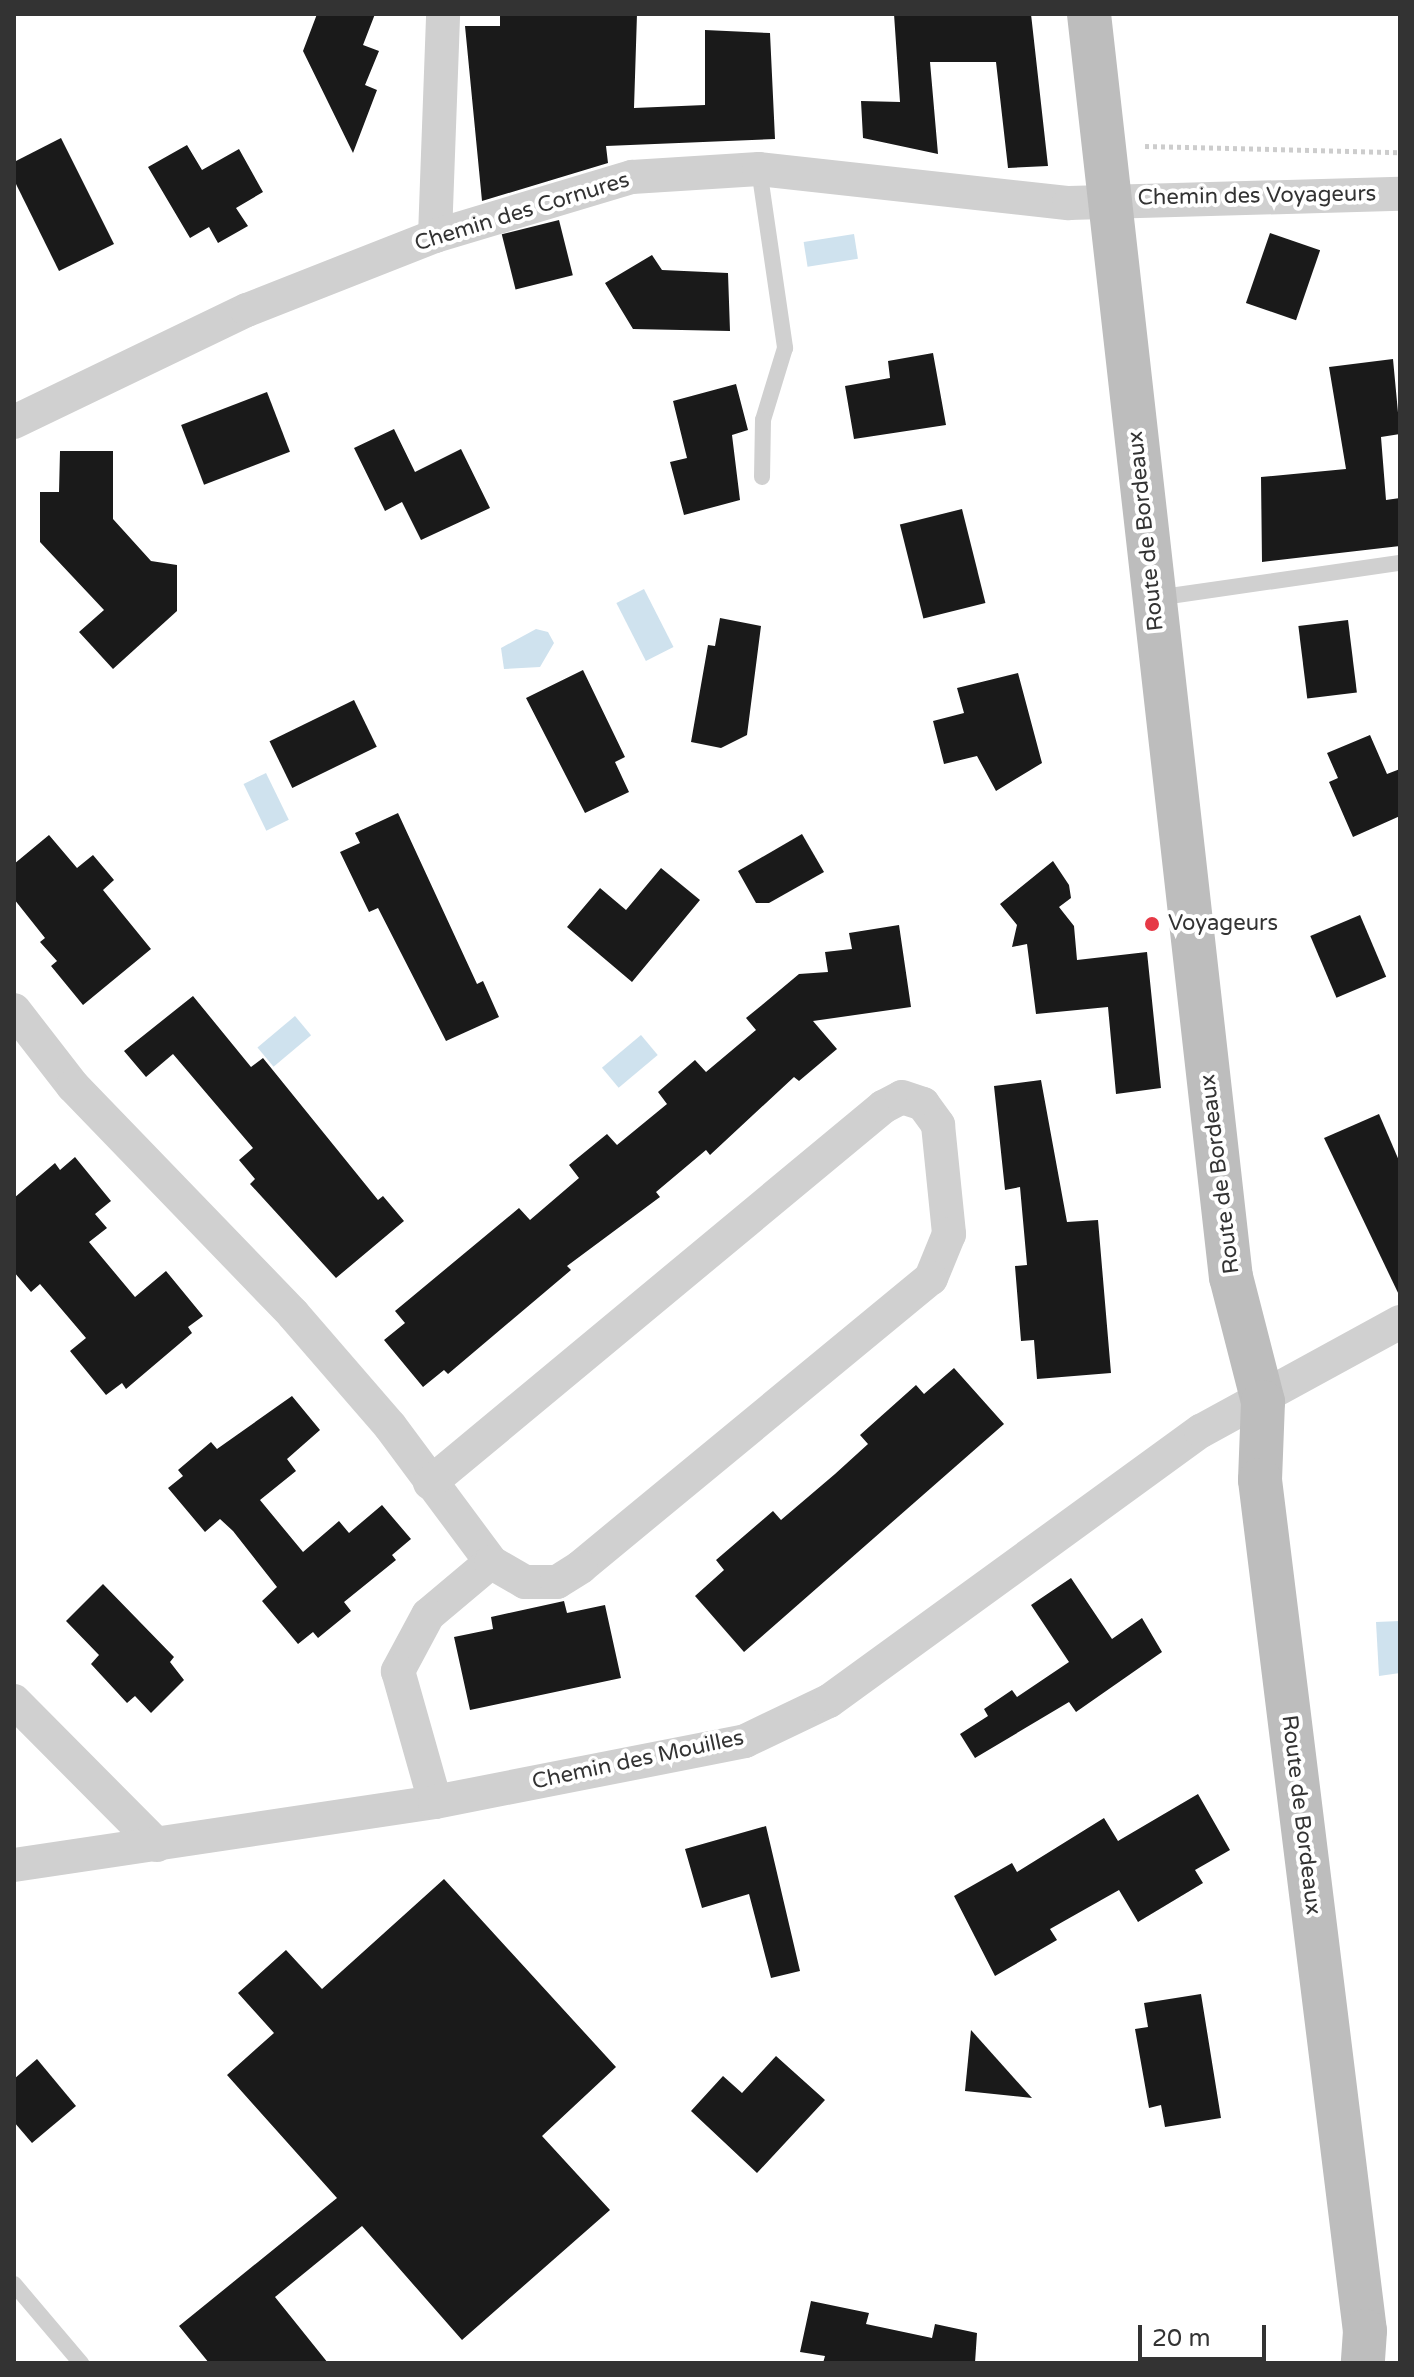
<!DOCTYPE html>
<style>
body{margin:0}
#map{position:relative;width:1414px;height:2377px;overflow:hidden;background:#fff;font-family:"Varela Round",sans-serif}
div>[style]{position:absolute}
.water>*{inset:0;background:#cfe2ee;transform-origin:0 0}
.building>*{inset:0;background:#1a1a1a;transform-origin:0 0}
.path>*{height:5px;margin-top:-2.5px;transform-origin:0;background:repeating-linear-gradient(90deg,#cdcdcd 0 4px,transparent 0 8px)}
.lane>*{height:16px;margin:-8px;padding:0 8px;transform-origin:8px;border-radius:8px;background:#d0d0d0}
.street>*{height:34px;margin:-17px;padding:0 17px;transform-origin:17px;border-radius:17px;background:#d0d0d0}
.secondary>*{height:44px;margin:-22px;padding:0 22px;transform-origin:22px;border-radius:22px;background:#bdbdbd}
.dots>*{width:22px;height:22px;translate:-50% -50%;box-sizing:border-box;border:4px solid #fff;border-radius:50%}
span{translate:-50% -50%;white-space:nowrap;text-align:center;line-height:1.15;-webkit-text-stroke:8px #fff;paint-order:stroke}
.street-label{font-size:22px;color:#333}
.poi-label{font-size:22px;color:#333}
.left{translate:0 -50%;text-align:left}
.frame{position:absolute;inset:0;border:16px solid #333;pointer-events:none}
.scale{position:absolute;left:1138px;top:2325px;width:128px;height:36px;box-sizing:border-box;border:4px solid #333;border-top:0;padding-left:10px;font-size:24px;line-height:28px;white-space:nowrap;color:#333;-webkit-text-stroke:6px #fff;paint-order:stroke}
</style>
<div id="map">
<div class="water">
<div style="left:854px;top:234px;width:25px;height:51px;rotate:81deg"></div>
<div style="left:644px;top:589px;width:65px;height:31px;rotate:63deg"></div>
<div style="clip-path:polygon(536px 629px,548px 632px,554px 643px,540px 667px,504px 669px,501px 648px)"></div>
<div style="left:266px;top:773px;width:52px;height:25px;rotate:64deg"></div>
<div style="left:295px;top:1016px;width:25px;height:49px;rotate:50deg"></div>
<div style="left:641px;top:1035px;width:26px;height:51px;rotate:50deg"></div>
<div style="clip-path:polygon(1400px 1621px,1400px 1673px,1379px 1676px,1376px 1622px)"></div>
</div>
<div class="building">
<div style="clip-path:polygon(317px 14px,375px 14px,363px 45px,379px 51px,365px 85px,377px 90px,353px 153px,303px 51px)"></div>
<div style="clip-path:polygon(500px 14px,637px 14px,634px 108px,705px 105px,705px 30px,770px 33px,775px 139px,606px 146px,608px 163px,482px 201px,465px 26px,500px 26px)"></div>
<div style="clip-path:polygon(894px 14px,1031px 14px,1048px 166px,1008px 168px,996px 62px,930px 62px,938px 154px,863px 138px,861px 101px,900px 102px)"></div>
<div style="clip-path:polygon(61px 138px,114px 244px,59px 271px,14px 180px,14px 162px)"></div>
<div style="clip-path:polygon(187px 145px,202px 170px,239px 149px,263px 192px,236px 208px,248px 226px,218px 243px,209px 227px,190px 238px,148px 167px)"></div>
<div style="left:559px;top:220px;width:57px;height:59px;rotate:76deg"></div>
<div style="left:1270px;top:233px;width:53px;height:74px;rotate:19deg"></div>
<div style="clip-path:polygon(652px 255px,662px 270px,728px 273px,730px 331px,633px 329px,605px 283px)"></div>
<div style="clip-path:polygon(933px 353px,946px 425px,854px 439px,845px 386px,890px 378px,888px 361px)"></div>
<div style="clip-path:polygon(1393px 359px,1400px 434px,1381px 437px,1386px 500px,1400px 498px,1400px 546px,1262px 562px,1261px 477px,1346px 469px,1329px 367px)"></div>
<div style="clip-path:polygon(736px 384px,748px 430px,732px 435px,740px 500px,684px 515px,670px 462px,687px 458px,673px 401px)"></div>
<div style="left:267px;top:392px;width:64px;height:92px;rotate:69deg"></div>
<div style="clip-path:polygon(394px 429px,415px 472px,461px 449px,490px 508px,421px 540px,402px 502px,385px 511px,354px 448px)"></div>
<div style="clip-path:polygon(60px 451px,113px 451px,113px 519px,151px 561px,177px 565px,177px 611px,113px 669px,79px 632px,104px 610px,40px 542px,40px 492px,59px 492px)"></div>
<div style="left:962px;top:509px;width:97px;height:64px;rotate:76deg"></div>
<div style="clip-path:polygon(720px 618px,761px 626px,747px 735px,721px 748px,691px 742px,708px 645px,715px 646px)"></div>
<div style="left:1348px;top:620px;width:73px;height:50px;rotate:83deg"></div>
<div style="clip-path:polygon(583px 670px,625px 757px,615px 762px,629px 792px,585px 813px,526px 698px)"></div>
<div style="clip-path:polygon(1018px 673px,1042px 763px,996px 791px,977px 756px,944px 764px,933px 721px,964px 713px,957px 688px)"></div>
<div style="left:354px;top:700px;width:52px;height:94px;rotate:64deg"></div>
<div style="clip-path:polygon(1370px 735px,1387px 774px,1400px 769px,1400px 816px,1353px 837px,1329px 782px,1338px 778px,1327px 753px)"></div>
<div style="clip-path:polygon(398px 813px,477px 984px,483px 981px,499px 1017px,446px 1041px,378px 908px,369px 912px,340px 852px,360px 843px,355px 833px)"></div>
<div style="clip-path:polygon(802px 834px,824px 872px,769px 903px,756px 903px,738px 871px)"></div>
<div style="clip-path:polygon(49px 835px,77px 868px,93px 855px,114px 880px,103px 890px,151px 949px,83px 1005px,51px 966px,57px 961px,40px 942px,45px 938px,14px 899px,14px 864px)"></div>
<div style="clip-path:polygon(1053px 861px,1069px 885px,1071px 898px,1059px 907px,1074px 926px,1077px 960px,1147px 952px,1161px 1088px,1116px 1094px,1108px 1007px,1036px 1014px,1027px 944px,1012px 947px,1017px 925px,1000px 904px)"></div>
<div style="clip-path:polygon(661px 868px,700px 900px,632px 982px,567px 927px,600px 888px,626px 910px)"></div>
<div style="left:1360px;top:915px;width:67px;height:54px;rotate:67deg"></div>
<div style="clip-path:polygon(899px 925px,911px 1007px,813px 1021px,837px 1049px,799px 1081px,794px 1077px,710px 1155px,706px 1150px,656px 1192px,660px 1197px,567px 1266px,571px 1270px,448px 1374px,444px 1370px,423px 1387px,384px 1340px,405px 1323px,395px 1311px,519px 1208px,530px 1220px,579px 1178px,569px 1165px,607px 1134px,617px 1145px,667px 1104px,658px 1092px,695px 1060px,706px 1072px,756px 1030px,746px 1018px,762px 1005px,799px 974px,828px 972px,825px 952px,852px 949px,849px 933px)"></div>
<div style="clip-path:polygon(193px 996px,251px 1067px,263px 1058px,378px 1200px,383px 1196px,404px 1221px,336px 1278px,250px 1184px,255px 1179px,239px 1160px,253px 1148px,173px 1054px,146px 1077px,124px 1051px)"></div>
<div style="clip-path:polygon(1041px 1080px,1067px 1222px,1098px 1220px,1111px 1373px,1037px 1379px,1034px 1340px,1021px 1341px,1015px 1266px,1027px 1265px,1020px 1187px,1005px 1190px,994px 1086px)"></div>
<div style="clip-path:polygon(1379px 1114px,1400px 1163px,1400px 1297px,1324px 1138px)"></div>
<div style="clip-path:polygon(75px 1157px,111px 1201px,95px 1214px,107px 1228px,89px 1242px,135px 1297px,166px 1271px,203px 1316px,188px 1327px,192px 1333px,126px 1389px,122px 1383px,106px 1395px,70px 1351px,86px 1338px,40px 1284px,31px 1292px,14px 1272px,14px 1198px,55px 1163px,60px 1170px)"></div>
<div style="clip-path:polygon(954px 1368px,1004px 1424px,744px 1652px,695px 1596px,724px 1570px,716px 1560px,773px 1511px,781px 1520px,835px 1474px,868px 1444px,860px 1435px,916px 1385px,924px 1394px)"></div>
<div style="clip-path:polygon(292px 1396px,320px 1430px,287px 1459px,296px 1471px,260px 1500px,303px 1552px,339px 1521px,349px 1533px,382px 1505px,411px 1539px,392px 1555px,396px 1560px,344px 1602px,351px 1611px,318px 1638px,313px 1632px,298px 1644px,262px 1601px,277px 1587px,233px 1531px,220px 1519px,205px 1532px,168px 1488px,183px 1476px,178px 1470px,211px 1442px,217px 1449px)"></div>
<div style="clip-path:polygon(1071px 1578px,1112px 1639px,1142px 1618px,1162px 1652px,1076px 1712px,1069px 1702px,975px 1758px,960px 1734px,988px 1716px,984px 1709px,1012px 1690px,1017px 1697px,1069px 1662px,1031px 1605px)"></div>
<div style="clip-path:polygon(103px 1584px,174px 1657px,170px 1662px,184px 1680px,151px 1713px,135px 1696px,127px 1703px,91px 1664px,99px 1655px,66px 1621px)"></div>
<div style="clip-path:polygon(564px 1601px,567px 1613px,605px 1605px,621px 1678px,470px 1710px,454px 1637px,493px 1629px,491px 1617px)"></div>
<div style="clip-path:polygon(1198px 1794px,1230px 1850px,1195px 1870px,1203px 1883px,1138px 1922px,1119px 1890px,1050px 1929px,1057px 1940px,995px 1976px,954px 1896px,1012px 1863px,1017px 1872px,1104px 1818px,1118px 1841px)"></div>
<div style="clip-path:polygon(766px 1826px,800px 1971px,771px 1978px,749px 1894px,702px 1908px,685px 1849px)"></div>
<div style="clip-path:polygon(444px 1879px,616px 2067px,542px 2136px,610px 2210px,462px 2340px,362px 2226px,275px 2297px,328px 2363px,209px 2363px,179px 2326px,337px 2198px,227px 2075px,274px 2033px,238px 1993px,286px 1950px,322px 1989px)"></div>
<div style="clip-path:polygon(1201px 1994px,1221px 2118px,1165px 2127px,1161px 2105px,1149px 2108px,1135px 2029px,1148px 2027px,1144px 2003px)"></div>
<div style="clip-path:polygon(971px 2030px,1032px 2098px,965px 2091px)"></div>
<div style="clip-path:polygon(776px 2056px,825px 2100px,757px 2173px,691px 2111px,723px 2076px,742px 2093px)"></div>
<div style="clip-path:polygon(37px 2059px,76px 2106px,32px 2143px,14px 2122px,14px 2079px)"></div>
<div style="clip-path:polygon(811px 2301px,869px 2313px,866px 2324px,932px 2338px,935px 2324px,977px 2333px,975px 2363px,823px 2363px,825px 2356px,800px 2352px)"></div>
</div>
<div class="path">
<div style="left:1145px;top:146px;width:254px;rotate:1.4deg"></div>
</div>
<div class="lane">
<div style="left:759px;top:169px;width:181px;rotate:81.7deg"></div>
<div style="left:785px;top:348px;width:75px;rotate:107deg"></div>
<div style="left:763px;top:420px;width:57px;rotate:91deg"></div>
<div style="left:1156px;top:598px;width:246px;rotate:-8.2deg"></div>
<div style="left:14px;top:2284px;width:104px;rotate:49.7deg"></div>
</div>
<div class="street">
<div style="left:435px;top:236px;width:222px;rotate:-87.9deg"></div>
<div style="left:14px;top:422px;width:259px;rotate:-25.7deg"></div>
<div style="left:247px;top:310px;width:202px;rotate:-21.5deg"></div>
<div style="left:435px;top:236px;width:206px;rotate:-16.7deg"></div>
<div style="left:632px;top:177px;width:127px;rotate:-3.6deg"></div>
<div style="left:759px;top:169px;width:312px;rotate:6.3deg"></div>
<div style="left:1069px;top:203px;width:331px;rotate:-1.6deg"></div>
<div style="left:14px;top:1010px;width:96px;rotate:52.2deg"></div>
<div style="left:73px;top:1086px;width:317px;rotate:46deg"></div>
<div style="left:293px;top:1314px;width:148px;rotate:49.1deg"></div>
<div style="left:390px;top:1426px;width:169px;rotate:53.4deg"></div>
<div style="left:491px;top:1562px;width:82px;rotate:139.9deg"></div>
<div style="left:428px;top:1615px;width:64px;rotate:118.2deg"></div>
<div style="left:398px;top:1671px;width:136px;rotate:74.2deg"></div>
<div style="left:430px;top:1483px;width:589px;rotate:-39.69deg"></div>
<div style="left:883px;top:1107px;width:21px;rotate:-28deg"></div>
<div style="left:902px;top:1097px;width:22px;rotate:18deg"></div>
<div style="left:923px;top:1104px;width:26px;rotate:54deg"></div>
<div style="left:938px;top:1125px;width:110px;rotate:84.2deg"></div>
<div style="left:949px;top:1234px;width:48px;rotate:112.2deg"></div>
<div style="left:931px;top:1278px;width:454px;rotate:140.5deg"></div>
<div style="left:581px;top:1567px;width:28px;rotate:148deg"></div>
<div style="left:557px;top:1582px;width:32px;rotate:180deg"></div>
<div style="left:525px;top:1582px;width:39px;rotate:-150deg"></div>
<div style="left:14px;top:1701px;width:203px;rotate:45.2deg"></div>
<div style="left:14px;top:1865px;width:426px;rotate:-8.5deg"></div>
<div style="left:435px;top:1802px;width:316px;rotate:-11.1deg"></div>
<div style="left:745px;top:1741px;width:93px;rotate:-25.5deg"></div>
<div style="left:829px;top:1701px;width:460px;rotate:-36deg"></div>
<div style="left:1201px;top:1431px;width:227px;rotate:-28.7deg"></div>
</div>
<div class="secondary">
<div style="left:1089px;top:14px;width:1271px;rotate:83.59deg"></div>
<div style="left:1231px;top:1277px;width:129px;rotate:75.6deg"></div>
<div style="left:1263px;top:1402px;width:78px;rotate:92.2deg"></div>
<div style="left:1260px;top:1480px;width:857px;rotate:82.97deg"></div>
<div style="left:1365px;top:2331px;width:32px;rotate:94deg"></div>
</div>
<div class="dots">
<div style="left:1152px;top:924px;background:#e63946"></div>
</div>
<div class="street-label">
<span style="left:1257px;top:196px;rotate:-1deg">Chemin des Voyageurs</span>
<span style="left:522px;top:212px;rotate:-17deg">Chemin des Cornures</span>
<span style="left:1146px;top:531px;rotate:-96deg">Route de Bordeaux</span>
<span style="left:1220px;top:1174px;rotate:-97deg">Route de Bordeaux</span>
<span style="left:638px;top:1760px;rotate:-12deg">Chemin des Mouilles</span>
<span style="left:1301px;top:1815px;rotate:83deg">Route de Bordeaux</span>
</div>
<div class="poi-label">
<span class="left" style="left:1168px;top:924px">Voyageurs</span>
</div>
<div class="frame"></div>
<div class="scale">20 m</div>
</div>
